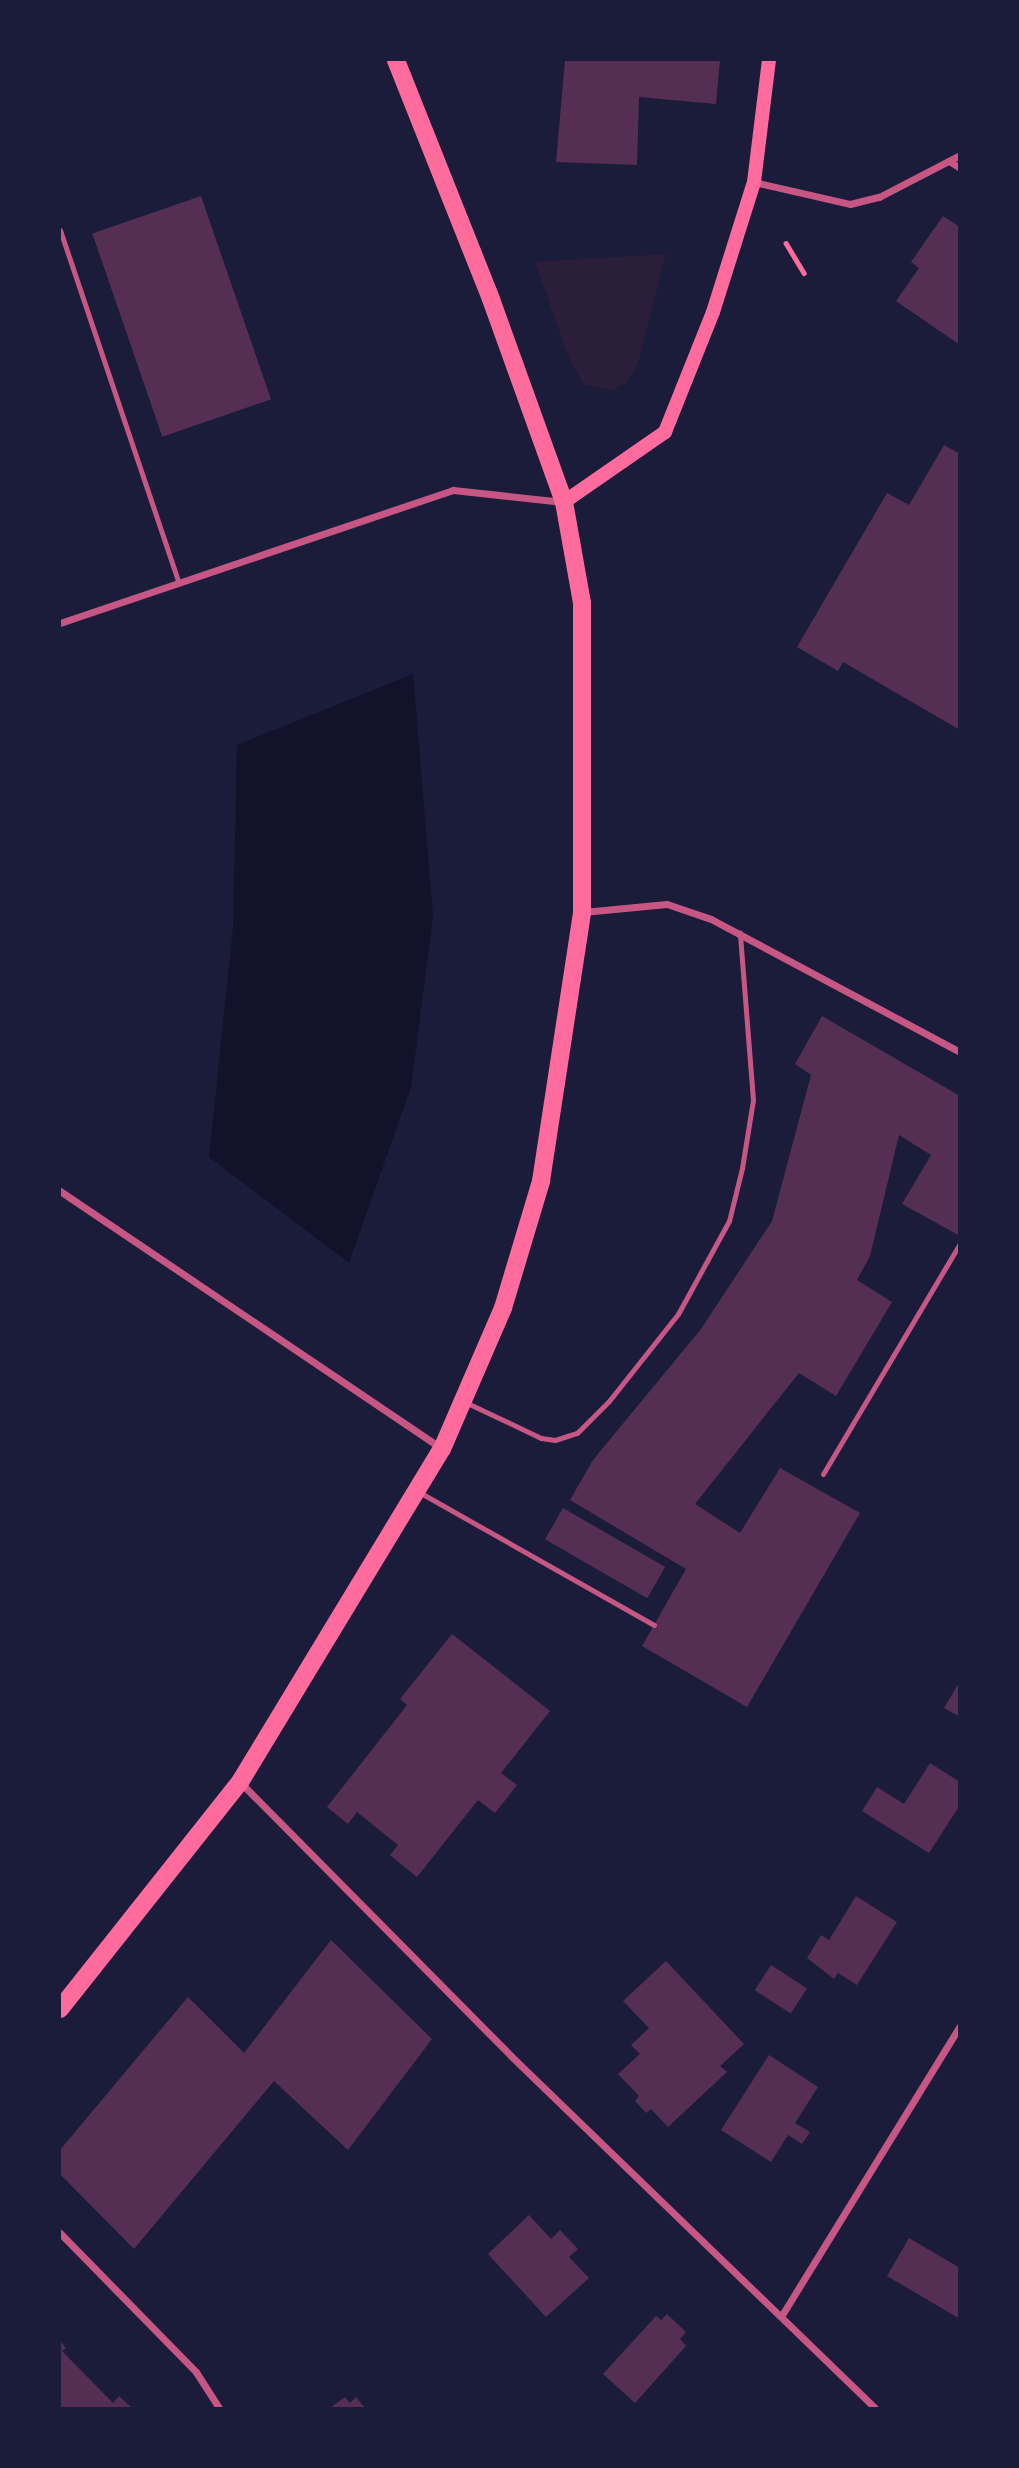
<!DOCTYPE html>
<style>
body{margin:0}
#map{position:relative;width:1019px;height:2468px;overflow:hidden;background:#1b1b3a;font-family:"PT Sans",sans-serif}
div>[style]{position:absolute}
.green>*{inset:0;background:#2a1e3b}
.water>*{inset:0;background:#12122b}
.building>*{inset:0;background:#542f53;transform-origin:0 0}
.path>*{height:4.5px;margin:-2.25px;padding:0 2.25px;transform-origin:2.25px;border-radius:2.25px;background:#ff6b9d}
.service>*{height:5px;margin:-2.5px;padding:0 2.5px;transform-origin:2.5px;border-radius:2.5px;background:#c65784}
.minor>*{height:7px;margin:-3.5px;padding:0 3.5px;transform-origin:3.5px;border-radius:3.5px;background:#c65784}
.secondary>*{height:14px;margin:-7px;padding:0 7px;transform-origin:7px;border-radius:7px;background:#ff6b9d}
.primary>*{height:18px;margin:-9px;padding:0 9px;transform-origin:9px;border-radius:9px;background:#ff6b9d}
span{translate:-50% -50%;white-space:nowrap;text-align:center;line-height:1.15;-webkit-text-stroke:7px #1b1b3a;paint-order:stroke}
.frame{position:absolute;inset:0;border:61px solid #1b1b3a;pointer-events:none}
</style>
<div id="map">
<div class="green">
<div style="clip-path:polygon(666px 254px,638px 363px,627px 382px,612px 390px,584px 385px,569px 358px,535px 262px)"></div>
</div>
<div class="water">
<div style="clip-path:polygon(413px 674px,433px 917px,411px 1087px,349px 1263px,209px 1157px,233px 928px,237px 745px)"></div>
</div>
<div class="building">
<div style="clip-path:polygon(565px 60px,720px 60px,716px 104px,639px 97px,637px 165px,556px 162px)"></div>
<div style="left:201px;top:196px;width:215px;height:115px;rotate:71deg"></div>
<div style="clip-path:polygon(943px 216px,960px 227px,960px 345px,896px 301px,919px 268px,911px 262px)"></div>
<div style="clip-path:polygon(944px 445px,960px 454px,960px 730px,843px 662px,838px 671px,797px 647px,887px 493px,909px 505px)"></div>
<div style="clip-path:polygon(822px 1016px,960px 1096px,960px 1236px,902px 1204px,931px 1155px,899px 1135px,870px 1256px,857px 1280px,892px 1302px,836px 1396px,799px 1373px,695px 1504px,740px 1533px,780px 1468px,860px 1513px,747px 1707px,642px 1646px,686px 1569px,570px 1500px,593px 1460px,701px 1329px,772px 1221px,811px 1075px,795px 1064px)"></div>
<div style="left:563px;top:1508px;width:118px;height:36px;rotate:30deg"></div>
<div style="clip-path:polygon(452px 1634px,550px 1711px,501px 1773px,517px 1785px,495px 1813px,478px 1800px,417px 1877px,390px 1855px,398px 1845px,357px 1812px,348px 1824px,327px 1807px,407px 1705px,400px 1699px)"></div>
<div style="clip-path:polygon(960px 1681px,960px 1717px,944px 1708px)"></div>
<div style="clip-path:polygon(930px 1763px,960px 1782px,960px 1805px,929px 1853px,862px 1811px,877px 1787px,904px 1804px)"></div>
<div style="clip-path:polygon(856px 1896px,897px 1922px,857px 1985px,838px 1973px,834px 1979px,807px 1958px,821px 1935px,829px 1940px)"></div>
<div style="clip-path:polygon(331px 1940px,432px 2039px,348px 2150px,274px 2081px,134px 2249px,60px 2174px,60px 2150px,188px 1997px,244px 2053px)"></div>
<div style="clip-path:polygon(666px 1961px,744px 2044px,720px 2066px,727px 2072px,668px 2127px,651px 2109px,646px 2113px,635px 2101px,639px 2096px,618px 2074px,640px 2054px,631px 2045px,649px 2028px,623px 2001px)"></div>
<div style="left:771px;top:1965px;width:43px;height:30px;rotate:33deg"></div>
<div style="clip-path:polygon(769px 2055px,818px 2087px,795px 2123px,810px 2132px,802px 2144px,788px 2135px,771px 2162px,721px 2130px)"></div>
<div style="clip-path:polygon(529px 2215px,551px 2239px,560px 2230px,578px 2249px,569px 2257px,589px 2278px,546px 2317px,488px 2254px)"></div>
<div style="clip-path:polygon(909px 2238px,960px 2268px,960px 2319px,887px 2276px)"></div>
<div style="clip-path:polygon(667px 2314px,686px 2332px,680px 2339px,686px 2346px,635px 2403px,603px 2374px,656px 2316px,661px 2320px)"></div>
<div style="clip-path:polygon(60px 2341px,66px 2348px,62px 2351px,113px 2403px,119px 2396px,132px 2408px,60px 2408px)"></div>
<div style="clip-path:polygon(345px 2397px,350px 2403px,356px 2397px,365px 2408px,330px 2408px)"></div>
</div>
<div class="path">
<div style="left:786px;top:243px;width:35px;rotate:59deg"></div>
</div>
<div class="service">
<div style="left:60px;top:230px;width:373px;rotate:71.4deg"></div>
<div style="left:465px;top:1402px;width:84px;rotate:25.3deg"></div>
<div style="left:541px;top:1438px;width:14px;rotate:8deg"></div>
<div style="left:555px;top:1440px;width:23px;rotate:-18deg"></div>
<div style="left:577px;top:1433px;width:45px;rotate:-45deg"></div>
<div style="left:609px;top:1401px;width:111px;rotate:-51.6deg"></div>
<div style="left:678px;top:1314px;width:106px;rotate:-61.3deg"></div>
<div style="left:729px;top:1221px;width:55px;rotate:-76.2deg"></div>
<div style="left:742px;top:1168px;width:69px;rotate:-80.8deg"></div>
<div style="left:753px;top:1100px;width:168px;rotate:-94.5deg"></div>
<div style="left:823px;top:1474px;width:269px;rotate:-59.3deg"></div>
<div style="left:419px;top:1492px;width:270px;rotate:29.5deg"></div>
</div>
<div class="minor">
<div style="left:949px;top:161px;width:13px;rotate:32deg"></div>
<div style="left:754px;top:182px;width:98px;rotate:12.9deg"></div>
<div style="left:850px;top:204px;width:30px;rotate:-14deg"></div>
<div style="left:879px;top:197px;width:91px;rotate:-27.4deg"></div>
<div style="left:60px;top:623px;width:415px;rotate:-18.7deg"></div>
<div style="left:453px;top:490px;width:111px;rotate:6.2deg"></div>
<div style="left:583px;top:912px;width:84px;rotate:-5.4deg"></div>
<div style="left:667px;top:904px;width:46px;rotate:18.8deg"></div>
<div style="left:711px;top:919px;width:282px;rotate:28.1deg"></div>
<div style="left:60px;top:1191px;width:460px;rotate:34deg"></div>
<div style="left:240px;top:1782px;width:385px;rotate:45.3deg"></div>
<div style="left:511px;top:2056px;width:506px;rotate:44.04deg"></div>
<div style="left:60px;top:2233px;width:194px;rotate:45.6deg"></div>
<div style="left:196px;top:2372px;width:43px;rotate:57.4deg"></div>
<div style="left:782px;top:2315px;width:339px;rotate:-58.4deg"></div>
</div>
<div class="secondary">
<div style="left:564px;top:502px;width:123px;rotate:-34.7deg"></div>
<div style="left:665px;top:432px;width:129px;rotate:-68.2deg"></div>
<div style="left:713px;top:312px;width:136px;rotate:-72.5deg"></div>
<div style="left:754px;top:182px;width:123px;rotate:-83deg"></div>
</div>
<div class="primary">
<div style="left:60px;top:2009px;width:290px;rotate:-51.6deg"></div>
<div style="left:240px;top:1782px;width:389px;rotate:-58.8deg"></div>
<div style="left:442px;top:1449px;width:154px;rotate:-66.6deg"></div>
<div style="left:503px;top:1308px;width:133px;rotate:-73.3deg"></div>
<div style="left:541px;top:1181px;width:272px;rotate:-81.3deg"></div>
<div style="left:582px;top:912px;width:309px;rotate:-90deg"></div>
<div style="left:582px;top:603px;width:103px;rotate:-100.1deg"></div>
<div style="left:564px;top:502px;width:216px;rotate:-109.8deg"></div>
<div style="left:491px;top:299px;width:257px;rotate:-111.7deg"></div>
</div>
<div class="frame"></div>
</div>
